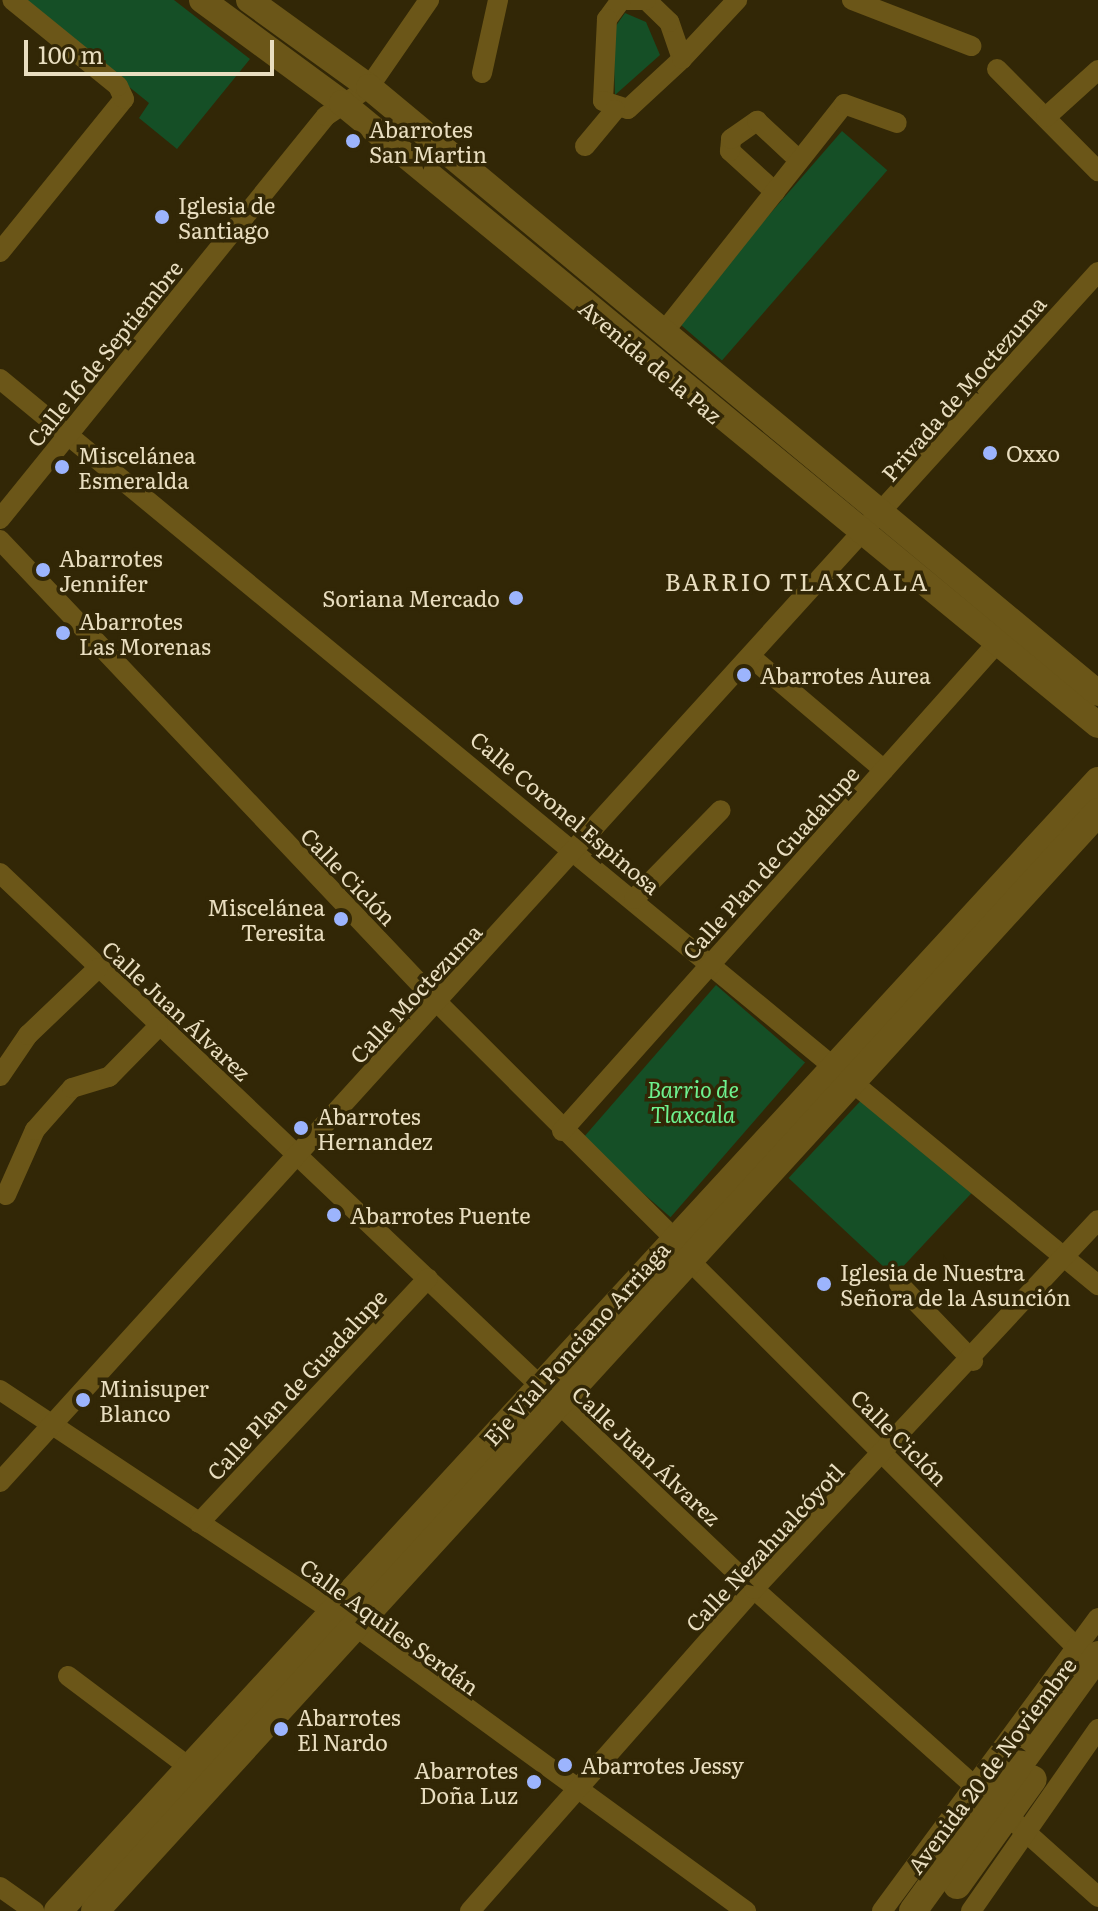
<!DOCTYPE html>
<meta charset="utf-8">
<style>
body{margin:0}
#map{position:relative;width:1098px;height:1911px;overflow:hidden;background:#322706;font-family:Literata,serif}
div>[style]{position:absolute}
.green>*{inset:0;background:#154f26;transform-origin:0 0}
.minor>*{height:20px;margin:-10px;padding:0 10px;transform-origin:10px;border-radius:10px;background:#6b5618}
.tertiary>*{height:26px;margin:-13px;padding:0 13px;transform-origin:13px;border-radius:13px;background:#6b5618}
.secondary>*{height:28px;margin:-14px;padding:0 14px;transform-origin:14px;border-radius:14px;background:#6b5618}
.dots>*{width:22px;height:22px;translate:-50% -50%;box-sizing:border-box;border:4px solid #322706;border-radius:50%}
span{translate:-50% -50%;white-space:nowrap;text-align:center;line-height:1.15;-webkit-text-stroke:7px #322706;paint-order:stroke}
.poi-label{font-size:22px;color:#e9dec0}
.left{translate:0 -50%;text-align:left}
.right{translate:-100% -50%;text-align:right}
.street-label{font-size:22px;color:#e9dec0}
.park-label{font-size:22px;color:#6ef28f;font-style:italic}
.neighbourhood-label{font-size:24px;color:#e9dec0;letter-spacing:2px}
.scale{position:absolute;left:24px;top:40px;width:250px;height:36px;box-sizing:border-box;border:4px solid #e9dec0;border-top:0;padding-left:10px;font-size:24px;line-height:28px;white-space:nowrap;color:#e9dec0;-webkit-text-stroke:6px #322706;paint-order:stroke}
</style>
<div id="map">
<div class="green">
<div style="clip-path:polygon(22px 0,174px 0,250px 59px,177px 149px,139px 118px,149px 103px)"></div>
<div style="clip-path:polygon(625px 13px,646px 22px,660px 55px,615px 95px,613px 30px)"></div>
<div style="left:842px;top:131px;width:60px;height:252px;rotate:41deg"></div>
<div style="left:716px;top:985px;width:118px;height:205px;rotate:41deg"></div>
<div style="left:867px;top:1094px;width:144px;height:115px;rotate:43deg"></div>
</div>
<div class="minor">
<div style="left:852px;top:0;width:128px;rotate:21.1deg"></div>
<div style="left:682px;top:59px;width:39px;rotate:-109deg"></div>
<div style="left:669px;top:22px;width:32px;rotate:-136deg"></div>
<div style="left:646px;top:0;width:25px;rotate:180deg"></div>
<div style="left:621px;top:0;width:24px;rotate:126deg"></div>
<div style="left:607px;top:19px;width:82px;rotate:92.8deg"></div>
<div style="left:603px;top:101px;width:26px;rotate:18deg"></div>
<div style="left:628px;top:109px;width:74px;rotate:-42.8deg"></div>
<div style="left:682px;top:59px;width:81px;rotate:-47deg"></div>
<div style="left:997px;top:69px;width:144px;rotate:45.3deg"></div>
<div style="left:482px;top:73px;width:75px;rotate:-77.6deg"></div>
<div style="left:1046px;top:117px;width:70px;rotate:-42.1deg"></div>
<div style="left:585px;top:146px;width:47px;rotate:-50.2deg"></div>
<div style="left:775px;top:192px;width:61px;rotate:-137.7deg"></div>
<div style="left:730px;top:151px;width:12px;rotate:-85deg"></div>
<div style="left:731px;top:139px;width:32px;rotate:-35deg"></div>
<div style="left:757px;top:121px;width:57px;rotate:42.9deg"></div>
<div style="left:0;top:252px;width:197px;rotate:-51deg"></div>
<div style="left:124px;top:99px;width:14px;rotate:-115deg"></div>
<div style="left:118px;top:86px;width:136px;rotate:-140.9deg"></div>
<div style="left:662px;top:334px;width:293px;rotate:-51.6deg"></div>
<div style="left:844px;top:104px;width:56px;rotate:19.7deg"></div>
<div style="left:0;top:379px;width:1424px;rotate:39.53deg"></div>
<div style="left:0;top:519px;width:518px;rotate:-51.03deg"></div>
<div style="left:326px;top:116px;width:52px;rotate:-34deg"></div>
<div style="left:369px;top:87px;width:106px;rotate:-55.4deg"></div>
<div style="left:0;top:540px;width:640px;rotate:46.58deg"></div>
<div style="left:440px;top:1005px;width:329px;rotate:44.9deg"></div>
<div style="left:752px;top:658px;width:173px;rotate:40.3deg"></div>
<div style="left:0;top:873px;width:1040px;rotate:43.52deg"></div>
<div style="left:754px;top:1589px;width:462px;rotate:41.8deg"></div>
<div style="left:634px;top:899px;width:124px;rotate:-45.7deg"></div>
<div style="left:0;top:1076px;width:50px;rotate:-55.7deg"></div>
<div style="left:28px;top:1035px;width:97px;rotate:-43.7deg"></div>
<div style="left:562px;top:1131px;width:667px;rotate:-48.28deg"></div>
<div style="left:6px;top:1195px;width:71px;rotate:-66deg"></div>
<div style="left:35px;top:1130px;width:56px;rotate:-48.6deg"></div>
<div style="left:72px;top:1088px;width:39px;rotate:-17deg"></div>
<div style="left:109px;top:1077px;width:70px;rotate:-45.6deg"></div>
<div style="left:688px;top:1259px;width:550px;rotate:45deg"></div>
<div style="left:899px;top:1284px;width:107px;rotate:46.1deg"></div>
<div style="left:0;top:1390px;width:426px;rotate:33.6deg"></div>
<div style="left:355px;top:1626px;width:484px;rotate:36.1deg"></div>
<div style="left:0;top:1482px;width:1634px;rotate:-47.78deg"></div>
<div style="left:199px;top:1523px;width:335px;rotate:-46.9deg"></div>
<div style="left:68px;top:1676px;width:153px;rotate:37deg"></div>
<div style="left:0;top:1887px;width:42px;rotate:35.2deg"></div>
<div style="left:470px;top:1911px;width:429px;rotate:-48.6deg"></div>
<div style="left:754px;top:1589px;width:504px;rotate:-47.01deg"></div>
<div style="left:882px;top:1911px;width:364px;rotate:-53.6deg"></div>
<div style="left:971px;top:1911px;width:222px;rotate:-55.1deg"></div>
</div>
<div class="tertiary">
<div style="left:202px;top:0;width:174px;rotate:36.3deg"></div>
<div style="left:342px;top:103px;width:979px;rotate:39.45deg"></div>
<div style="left:249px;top:0;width:148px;rotate:35.9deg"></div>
<div style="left:369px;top:87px;width:948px;rotate:39.74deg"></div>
</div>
<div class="secondary">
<div style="left:957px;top:1885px;width:130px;rotate:-54.4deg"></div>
<div style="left:58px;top:1911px;width:1536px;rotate:-47.37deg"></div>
<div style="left:95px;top:1911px;width:1488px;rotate:-47.61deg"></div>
<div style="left:913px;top:1911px;width:316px;rotate:-54.1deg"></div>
</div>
<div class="dots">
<div style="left:353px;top:141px;background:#9cb4fd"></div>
<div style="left:162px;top:217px;background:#9cb4fd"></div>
<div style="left:990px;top:453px;background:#9cb4fd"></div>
<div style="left:62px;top:467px;background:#9cb4fd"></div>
<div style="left:43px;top:570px;background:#9cb4fd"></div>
<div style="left:516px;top:598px;background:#9cb4fd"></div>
<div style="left:63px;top:633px;background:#9cb4fd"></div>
<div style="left:744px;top:675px;background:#9cb4fd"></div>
<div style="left:341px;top:919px;background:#9cb4fd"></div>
<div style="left:301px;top:1128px;background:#9cb4fd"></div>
<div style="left:334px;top:1215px;background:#9cb4fd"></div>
<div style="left:824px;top:1284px;background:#9cb4fd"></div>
<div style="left:83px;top:1400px;background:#9cb4fd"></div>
<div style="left:281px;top:1729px;background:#9cb4fd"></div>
<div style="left:565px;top:1765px;background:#9cb4fd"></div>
<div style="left:534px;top:1782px;background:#9cb4fd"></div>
</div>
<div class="poi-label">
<span class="left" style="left:369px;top:141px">Abarrotes<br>San Martin</span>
<span class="left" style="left:178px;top:217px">Iglesia de<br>Santiago</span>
<span class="left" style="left:1006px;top:453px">Oxxo</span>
<span class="left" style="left:78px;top:467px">Miscelánea<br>Esmeralda</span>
<span class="left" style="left:59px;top:570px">Abarrotes<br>Jennifer</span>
<span class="right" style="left:500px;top:598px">Soriana Mercado</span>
<span class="left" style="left:79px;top:633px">Abarrotes<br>Las Morenas</span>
<span class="left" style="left:760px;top:675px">Abarrotes Aurea</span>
<span class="right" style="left:325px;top:919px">Miscelánea<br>Teresita</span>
<span class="left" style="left:317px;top:1128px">Abarrotes<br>Hernandez</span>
<span class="left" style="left:350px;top:1215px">Abarrotes Puente</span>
<span class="left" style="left:840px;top:1284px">Iglesia de Nuestra<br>Señora de la Asunción</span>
<span class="left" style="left:99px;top:1400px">Minisuper<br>Blanco</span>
<span class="left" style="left:297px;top:1729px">Abarrotes<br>El Nardo</span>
<span class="left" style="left:581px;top:1765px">Abarrotes Jessy</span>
<span class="right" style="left:518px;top:1782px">Abarrotes<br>Doña Luz</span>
</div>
<div class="street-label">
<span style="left:104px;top:353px;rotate:-51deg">Calle 16 de Septiembre</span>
<span style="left:651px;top:361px;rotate:40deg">Avenida de la Paz</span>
<span style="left:963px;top:388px;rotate:-49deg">Privada de Moctezuma</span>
<span style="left:566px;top:812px;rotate:40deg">Calle Coronel Espinosa</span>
<span style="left:770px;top:862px;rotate:-48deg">Calle Plan de Guadalupe</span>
<span style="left:349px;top:876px;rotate:46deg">Calle Ciclón</span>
<span style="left:415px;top:993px;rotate:-47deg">Calle Moctezuma</span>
<span style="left:177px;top:1010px;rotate:43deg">Calle Juan Álvarez</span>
<span style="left:576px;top:1343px;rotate:-48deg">Eje Vial Ponciano Arriaga</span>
<span style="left:296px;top:1384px;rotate:-47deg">Calle Plan de Guadalupe</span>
<span style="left:900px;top:1437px;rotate:45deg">Calle Ciclón</span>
<span style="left:647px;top:1455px;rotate:43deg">Calle Juan Álvarez</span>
<span style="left:764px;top:1547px;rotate:-47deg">Calle Nezahualcóyotl</span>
<span style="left:390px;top:1626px;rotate:36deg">Calle Aquiles Serdán</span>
<span style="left:991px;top:1765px;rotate:-53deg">Avenida 20 de Noviembre</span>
</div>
<div class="park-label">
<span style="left:693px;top:1101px">Barrio de<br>Tlaxcala</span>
</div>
<div class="neighbourhood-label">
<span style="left:797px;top:581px">BARRIO TLAXCALA</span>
</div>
<div class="scale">100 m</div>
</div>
